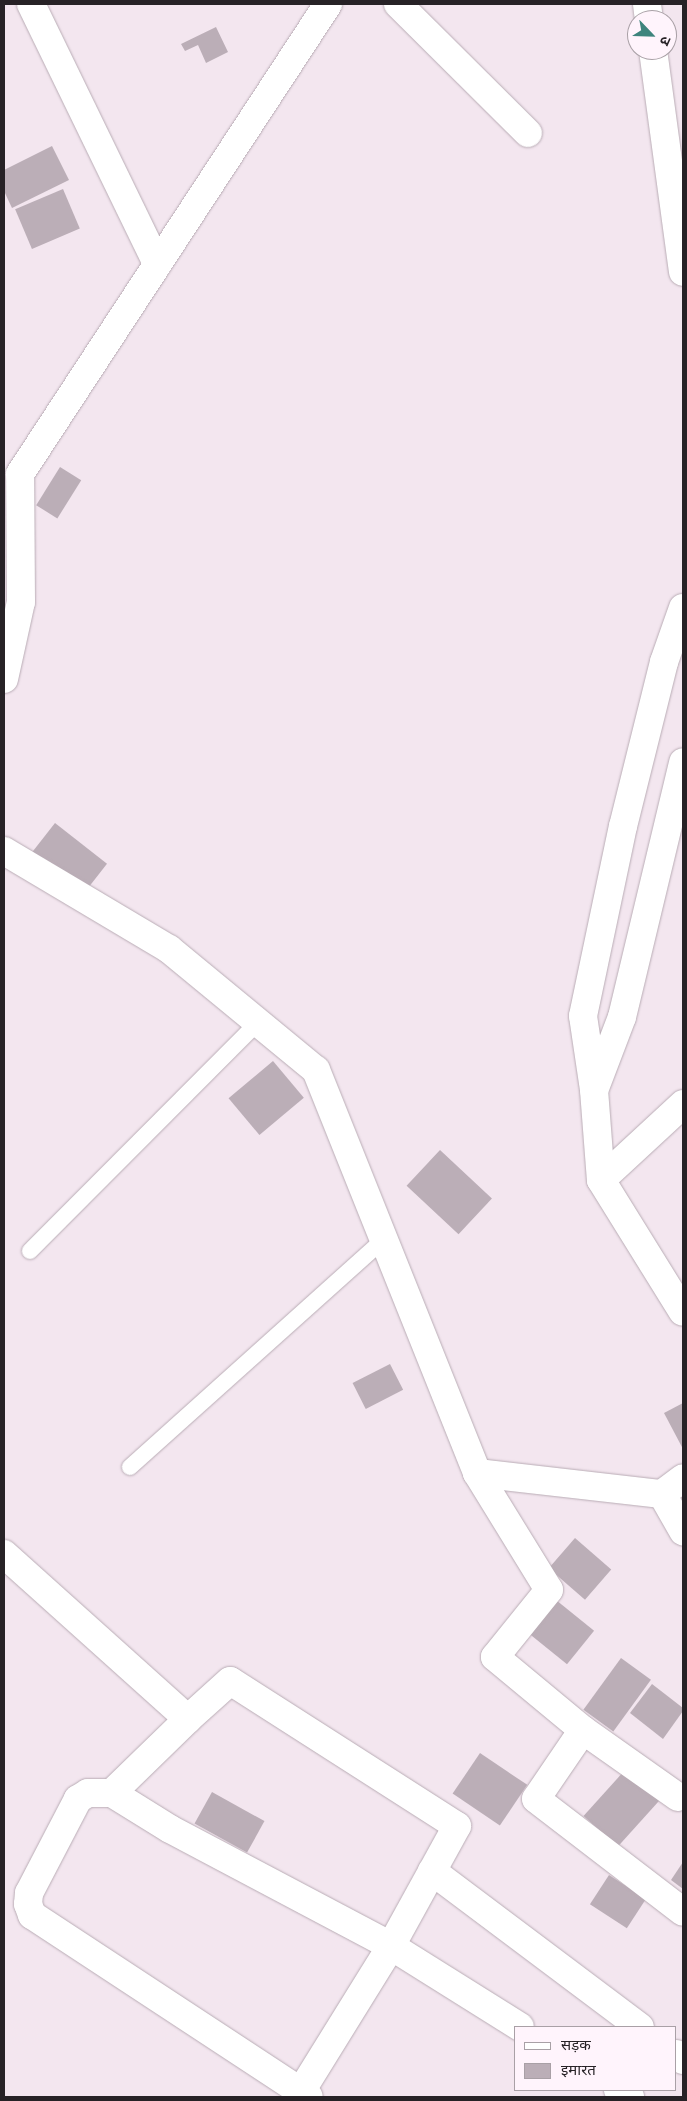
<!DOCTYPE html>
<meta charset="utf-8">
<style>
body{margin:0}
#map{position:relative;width:687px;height:2101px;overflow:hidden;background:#f3e6ef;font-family:"Zilla Slab","Noto Sans Devanagari",serif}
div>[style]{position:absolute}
.building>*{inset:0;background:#bbaeb7;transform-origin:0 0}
.roads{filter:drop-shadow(0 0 1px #b9acb5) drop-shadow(0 0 1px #b9acb5)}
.lane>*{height:16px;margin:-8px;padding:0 8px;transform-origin:8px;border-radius:8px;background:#fff}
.street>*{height:28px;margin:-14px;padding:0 14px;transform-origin:14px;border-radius:14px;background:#fff}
span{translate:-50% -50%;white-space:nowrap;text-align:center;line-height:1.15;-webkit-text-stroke:4px #fff4fc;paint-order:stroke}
.frame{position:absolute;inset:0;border:5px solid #272226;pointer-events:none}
.legend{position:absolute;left:514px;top:2026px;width:162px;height:65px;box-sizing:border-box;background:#fff4fc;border:1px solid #a9a0a6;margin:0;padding:6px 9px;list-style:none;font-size:15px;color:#272226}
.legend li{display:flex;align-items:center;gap:10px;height:25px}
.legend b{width:25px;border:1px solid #a9a0a6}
.north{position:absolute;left:627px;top:10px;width:50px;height:50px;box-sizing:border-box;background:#fff4fc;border:1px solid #a9a0a6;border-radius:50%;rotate:114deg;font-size:14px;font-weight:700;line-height:20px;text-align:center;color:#272226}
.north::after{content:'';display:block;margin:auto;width:18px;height:22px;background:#3e847d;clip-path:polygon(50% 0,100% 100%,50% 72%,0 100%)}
</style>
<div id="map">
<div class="building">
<div style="clip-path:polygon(216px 27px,228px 52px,206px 63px,198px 45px,185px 51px,181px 44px)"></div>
<div style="clip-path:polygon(52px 146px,69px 180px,12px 208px,4px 191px,4px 170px)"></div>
<div style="left:63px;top:189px;width:43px;height:52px;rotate:67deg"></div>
<div style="left:60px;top:467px;width:25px;height:45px;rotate:32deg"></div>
<div style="left:55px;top:823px;width:66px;height:41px;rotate:38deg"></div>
<div style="left:273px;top:1061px;width:48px;height:58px;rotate:50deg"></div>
<div style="left:440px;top:1150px;width:71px;height:49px;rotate:43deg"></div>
<div style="left:390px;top:1364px;width:29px;height:42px;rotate:63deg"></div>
<div style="clip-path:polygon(683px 1403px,683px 1449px,664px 1413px)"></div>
<div style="left:575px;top:1538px;width:48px;height:40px;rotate:41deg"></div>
<div style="left:556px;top:1600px;width:49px;height:43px;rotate:39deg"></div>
<div style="left:621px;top:1658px;width:37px;height:64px;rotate:36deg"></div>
<div style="clip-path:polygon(652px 1684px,683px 1708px,683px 1711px,663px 1739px,630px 1713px)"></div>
<div style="left:480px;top:1753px;width:57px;height:49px;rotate:34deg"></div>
<div style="left:625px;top:1770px;width:46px;height:62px;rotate:42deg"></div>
<div style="left:212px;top:1792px;width:60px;height:36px;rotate:29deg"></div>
<div style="clip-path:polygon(683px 1862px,683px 1889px,671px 1880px)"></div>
<div style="left:609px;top:1875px;width:44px;height:35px;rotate:33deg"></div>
</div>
<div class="roads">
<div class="lane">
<div style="left:30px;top:1251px;width:323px;rotate:-45.1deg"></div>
<div style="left:130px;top:1467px;width:341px;rotate:-41.9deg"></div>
</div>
<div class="street">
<div style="left:31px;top:4px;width:289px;rotate:64.1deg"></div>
<div style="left:398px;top:4px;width:183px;rotate:44.8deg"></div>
<div style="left:647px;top:4px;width:16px;rotate:83deg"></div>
<div style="left:653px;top:50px;width:224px;rotate:82.3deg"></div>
<div style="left:683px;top:608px;width:57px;rotate:109.4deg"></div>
<div style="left:664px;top:662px;width:169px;rotate:104deg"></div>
<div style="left:623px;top:826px;width:194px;rotate:101.9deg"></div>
<div style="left:583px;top:1016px;width:75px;rotate:81.5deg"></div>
<div style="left:594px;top:1090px;width:90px;rotate:85.6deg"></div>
<div style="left:601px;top:1180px;width:155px;rotate:58.2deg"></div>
<div style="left:4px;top:679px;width:79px;rotate:-77.6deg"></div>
<div style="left:21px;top:602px;width:128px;rotate:-90.4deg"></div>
<div style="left:20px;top:474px;width:562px;rotate:-56.76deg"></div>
<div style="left:4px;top:851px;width:192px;rotate:30.7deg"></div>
<div style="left:169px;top:949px;width:190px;rotate:39.5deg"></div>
<div style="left:316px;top:1070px;width:434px;rotate:68.2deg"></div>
<div style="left:477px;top:1473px;width:137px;rotate:58.4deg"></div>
<div style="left:549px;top:1590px;width:86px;rotate:128.9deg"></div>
<div style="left:495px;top:1657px;width:114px;rotate:39.7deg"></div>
<div style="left:583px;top:1730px;width:116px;rotate:35.2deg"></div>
<div style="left:595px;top:1088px;width:76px;rotate:-69.2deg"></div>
<div style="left:622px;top:1017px;width:262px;rotate:-76.5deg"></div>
<div style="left:601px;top:1180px;width:112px;rotate:-42.8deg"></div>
<div style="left:477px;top:1473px;width:186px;rotate:6.5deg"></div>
<div style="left:662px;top:1494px;width:26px;rotate:-37deg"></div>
<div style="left:662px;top:1494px;width:43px;rotate:60.4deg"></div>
<div style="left:4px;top:1554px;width:247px;rotate:41.9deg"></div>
<div style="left:583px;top:1730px;width:83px;rotate:124.3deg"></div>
<div style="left:536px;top:1799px;width:185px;rotate:37.5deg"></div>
<div style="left:112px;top:1793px;width:24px;rotate:180deg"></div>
<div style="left:88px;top:1793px;width:12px;rotate:149deg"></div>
<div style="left:78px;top:1799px;width:106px;rotate:117.5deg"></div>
<div style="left:29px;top:1893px;width:11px;rotate:95deg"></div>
<div style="left:28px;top:1904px;width:12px;rotate:70deg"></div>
<div style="left:32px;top:1915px;width:331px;rotate:33.3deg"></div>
<div style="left:432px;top:1871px;width:260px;rotate:36.9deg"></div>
<div style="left:676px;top:2054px;width:9px;rotate:41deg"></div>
<div style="left:618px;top:2090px;width:14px;rotate:30deg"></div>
<div style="left:301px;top:2097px;width:4px;rotate:-104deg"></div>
<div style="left:300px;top:2093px;width:173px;rotate:-58.2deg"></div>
<div style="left:391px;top:1946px;width:137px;rotate:-61.2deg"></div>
<div style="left:457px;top:1826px;width:269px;rotate:-147.4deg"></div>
<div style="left:230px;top:1681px;width:57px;rotate:137.9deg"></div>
<div style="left:188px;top:1719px;width:106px;rotate:135.8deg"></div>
<div style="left:112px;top:1793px;width:68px;rotate:31.8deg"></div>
<div style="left:170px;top:1829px;width:250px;rotate:27.9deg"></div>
<div style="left:391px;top:1946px;width:152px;rotate:32.1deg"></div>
</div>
</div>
<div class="frame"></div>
<ul class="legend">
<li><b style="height:6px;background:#fff"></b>सड़क</li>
<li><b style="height:14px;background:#bbaeb7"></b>इमारत</li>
</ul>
<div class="north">उ</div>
</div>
